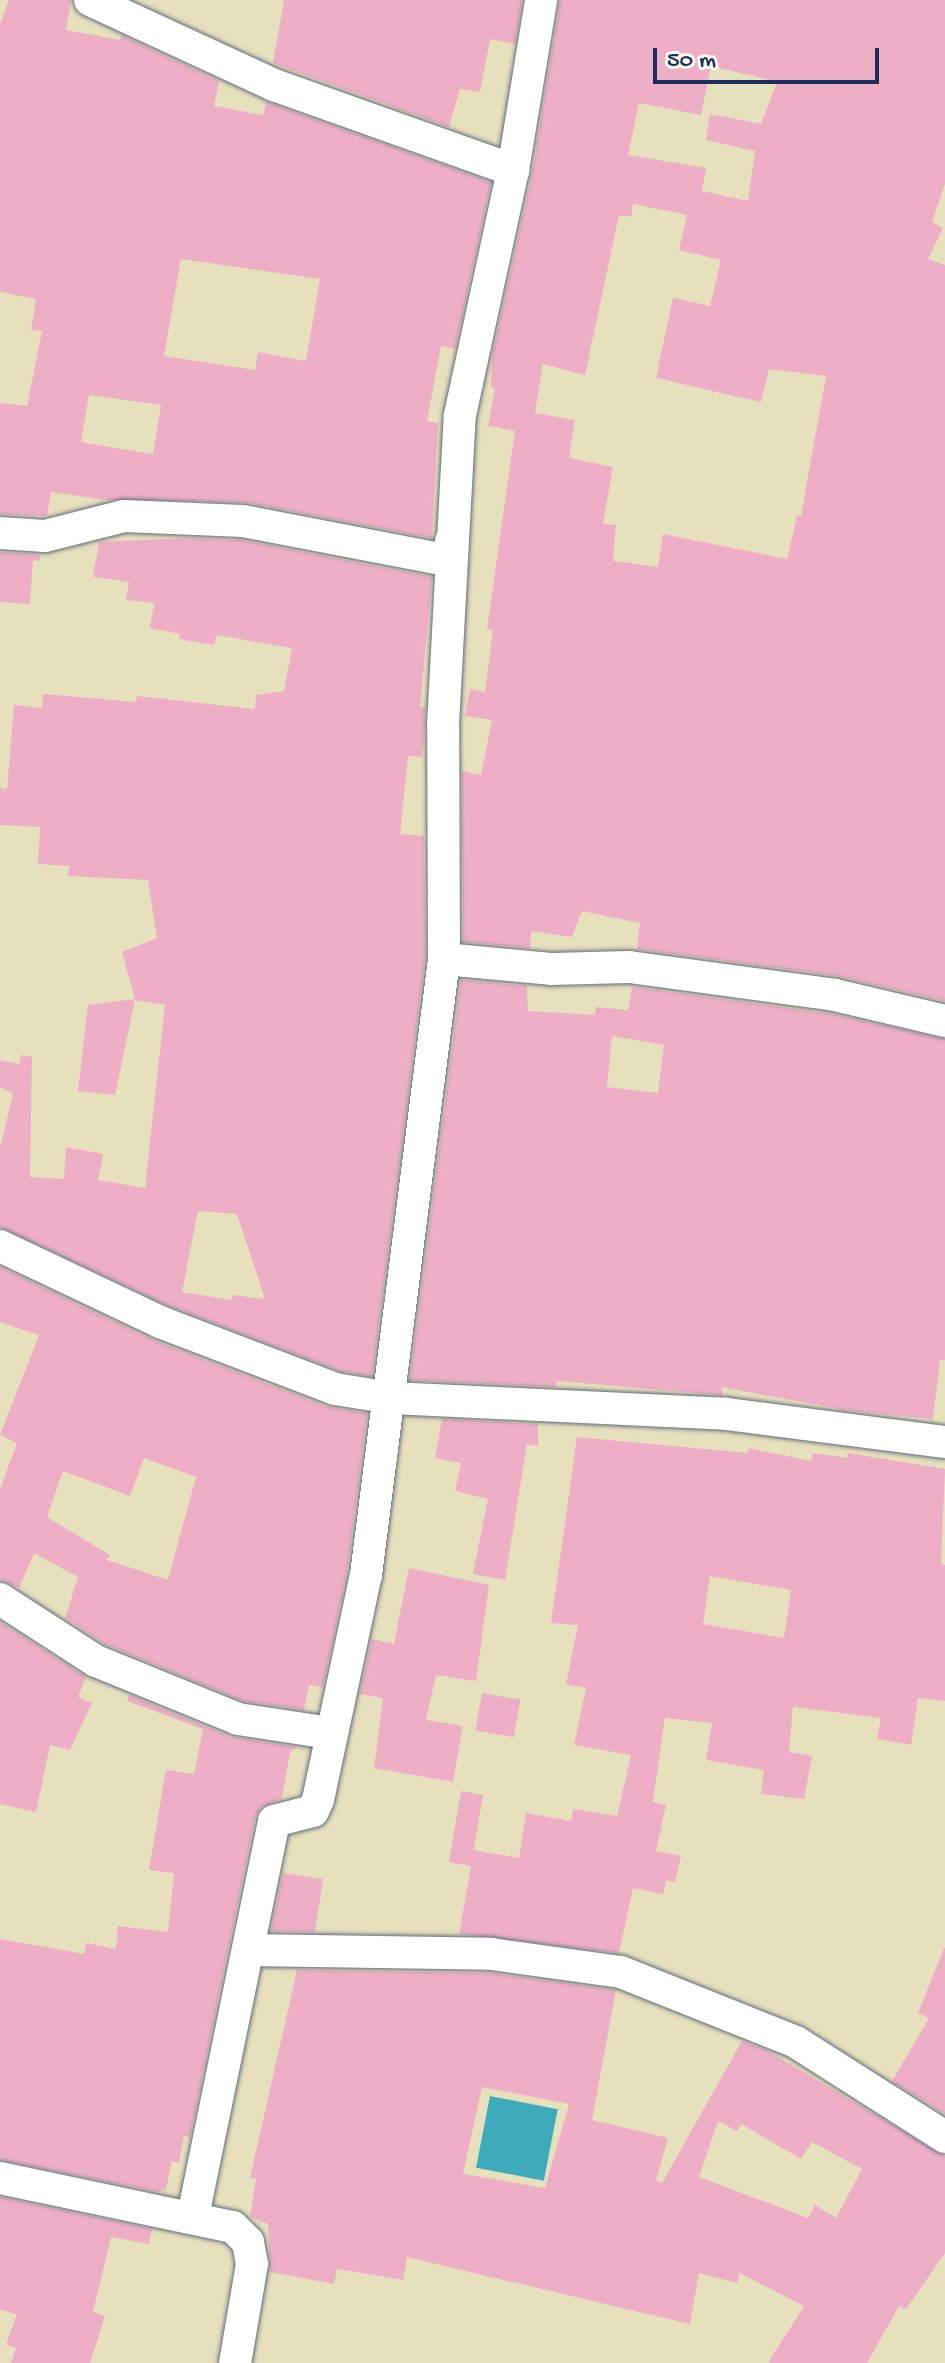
<!DOCTYPE html>
<style>
body{margin:0}
#map{position:relative;width:945px;height:2363px;overflow:hidden;background:#e7e0bd;font-family:"Gochi Hand",sans-serif}
div>[style]{position:absolute}
.water>*{inset:0;background:#3dabbb;transform-origin:0 0}
.building>*{inset:0;background:#eeafc6;transform-origin:0 0}
.roads{filter:drop-shadow(0 0 2px #626d7f) drop-shadow(0 0 2px #626d7f)}
.street>*{height:32px;margin:-16px;padding:0 16px;transform-origin:16px;border-radius:16px;background:#fff}
span{translate:-50% -50%;white-space:nowrap;text-align:center;line-height:1.15;-webkit-text-stroke:6px #fbf7ec;paint-order:stroke}
.scale{position:absolute;left:653px;top:48px;width:226px;height:36px;box-sizing:border-box;border:4px solid #1b2f5e;border-top:0;padding-left:10px;font-size:24px;line-height:28px;white-space:nowrap;color:#1b2f5e;-webkit-text-stroke:6px #fbf7ec;paint-order:stroke}
</style>
<div id="map">
<div class="water">
<div style="left:490px;top:2096px;width:69px;height:73px;rotate:11deg"></div>
</div>
<div class="building">
<div style="clip-path:polygon(evenodd,9px 0,71px 0,66px 30px,120px 40px,121px 35px,219px 81px,214px 106px,263px 115px,266px 102px,491px 182px,455px 349px,441px 346px,427px 421px,438px 423px,432px 538px,244px 502px,108px 500px,51px 492px,47px 516px,0 514px,0 403px,27px 406px,42px 331px,31px 330px,36px 299px,0 292px,0 24px,9px 0,181px 259px,320px 279px,306px 361px,258px 352px,255px 370px,164px 356px,181px 259px,9px 0,89px 395px,161px 405px,153px 454px,81px 442px,89px 395px)"></div>
<div style="clip-path:polygon(284px 0,522px 0,515px 44px,490px 39px,480px 92px,460px 89px,449px 127px,273px 63px)"></div>
<div style="clip-path:polygon(evenodd,560px 0,945px 0,945px 184px,932px 222px,943px 228px,928px 259px,945px 265px,945px 1001px,838px 976px,637px 949px,640px 923px,582px 911px,572px 937px,531px 931px,530px 948px,463px 942px,462px 771px,481px 775px,492px 720px,465px 716px,470px 689px,485px 692px,493px 630px,487px 629px,515px 431px,488px 426px,495px 388px,491px 387px,492px 357px,532px 174px,560px 0,711px 66px,777px 82px,761px 124px,710px 114px,706px 140px,755px 151px,748px 201px,702px 191px,706px 168px,628px 155px,639px 103px,701px 115px,711px 66px,560px 0,633px 204px,687px 215px,679px 250px,721px 260px,710px 306px,673px 298px,656px 378px,761px 402px,769px 369px,826px 376px,801px 516px,797px 516px,787px 559px,663px 534px,658px 567px,613px 561px,616px 525px,603px 524px,613px 467px,569px 458px,575px 420px,535px 413px,543px 364px,585px 375px,619px 215px,631px 217px,633px 204px)"></div>
<div style="clip-path:polygon(evenodd,189px 538px,241px 540px,432px 577px,420px 707px,425px 707px,424px 744px,422px 757px,408px 756px,400px 834px,424px 836px,425px 958px,372px 1376px,340px 1371px,167px 1305px,0 1227px,0 1148px,13px 1094px,0 1087px,0 1060px,19px 1064px,21px 1055px,32px 1057px,30px 1177px,64px 1179px,66px 1147px,103px 1154px,98px 1180px,145px 1188px,165px 1005px,135px 1000px,115px 1095px,78px 1091px,88px 1005px,135px 999px,122px 952px,157px 938px,148px 880px,68px 876px,69px 866px,38px 864px,40px 827px,0 825px,0 788px,7px 789px,14px 705px,42px 708px,43px 694px,136px 702px,137px 696px,255px 709px,256px 695px,284px 691px,292px 648px,217px 635px,214px 645px,179px 639px,180px 634px,150px 628px,154px 603px,126px 600px,129px 582px,93px 577px,99px 542px,189px 538px,198px 1211px,237px 1214px,265px 1299px,233px 1295px,232px 1300px,182px 1292px,198px 1211px)"></div>
<div style="clip-path:polygon(0 552px,41px 555px,40px 561px,33px 560px,30px 604px,0 602px)"></div>
<div style="clip-path:polygon(evenodd,461px 980px,527px 986px,528px 1011px,595px 1015px,596px 1007px,628px 1010px,632px 987px,832px 1014px,945px 1039px,945px 1360px,940px 1359px,933px 1419px,850px 1411px,722px 1387px,722px 1395px,557px 1381px,556px 1387px,410px 1380px,461px 980px,612px 1036px,664px 1045px,658px 1093px,607px 1087px,612px 1036px)"></div>
<div style="clip-path:polygon(evenodd,0 1267px,153px 1340px,328px 1407px,367px 1413px,347px 1572px,323px 1687px,309px 1685px,304px 1710px,243px 1701px,105px 1644px,65px 1618px,78px 1577px,34px 1553px,19px 1588px,0 1580px,0 1489px,17px 1443px,0 1435px,39px 1335px,0 1322px,0 1267px,144px 1458px,196px 1477px,168px 1580px,107px 1560px,110px 1555px,47px 1517px,63px 1471px,130px 1496px,144px 1458px)"></div>
<div style="clip-path:polygon(442px 1419px,538px 1424px,538px 1446px,527px 1444px,505px 1580px,473px 1574px,488px 1499px,455px 1491px,461px 1463px,435px 1458px)"></div>
<div style="clip-path:polygon(evenodd,577px 1437px,748px 1453px,749px 1448px,811px 1461px,813px 1453px,848px 1458px,848px 1453px,945px 1469px,941px 1564px,945px 1565px,945px 1701px,918px 1698px,911px 1745px,877px 1739px,881px 1718px,793px 1707px,789px 1752px,812px 1756px,804px 1799px,761px 1794px,764px 1770px,706px 1760px,712px 1723px,665px 1718px,653px 1802px,666px 1805px,656px 1851px,681px 1856px,675px 1882px,666px 1880px,663px 1894px,633px 1888px,619px 1953px,459px 1934px,471px 1866px,449px 1862px,461px 1791px,483px 1795px,474px 1850px,519px 1858px,526px 1813px,571px 1821px,573px 1809px,617px 1816px,631px 1755px,574px 1745px,586px 1688px,566px 1684px,578px 1625px,551px 1623px,577px 1437px,710px 1576px,791px 1590px,784px 1638px,703px 1624px,710px 1576px)"></div>
<div style="clip-path:polygon(409px 1568px,489px 1585px,476px 1681px,436px 1675px,426px 1720px,463px 1726px,453px 1782px,374px 1768px,383px 1698px,360px 1694px,372px 1639px,394px 1644px)"></div>
<div style="clip-path:polygon(0 1622px,86px 1677px,78px 1697px,92px 1703px,70px 1750px,50px 1745px,36px 1812px,0 1804px)"></div>
<div style="left:482px;top:1693px;width:39px;height:38px;rotate:10deg"></div>
<div style="clip-path:polygon(129px 1695px,231px 1737px,297px 1747px,290px 1752px,282px 1799px,261px 1807px,255px 1817px,190px 2137px,184px 2136px,179px 2163px,172px 2161px,166px 2189px,158px 2192px,0 2160px,0 1939px,84px 1954px,86px 1943px,116px 1949px,118px 1926px,168px 1932px,174px 1873px,149px 1870px,166px 1770px,194px 1774px,203px 1729px,127px 1701px)"></div>
<div style="clip-path:polygon(283px 1873px,323px 1879px,315px 1932px,271px 1931px)"></div>
<div style="clip-path:polygon(944px 1948px,945px 1948px,945px 2114px,892px 2081px,929px 2018px,918px 2013px)"></div>
<div style="clip-path:polygon(evenodd,297px 1970px,490px 1973px,616px 1990px,592px 2120px,668px 2138px,656px 2181px,662px 2183px,742px 2041px,766px 2050px,945px 2156px,945px 2253px,906px 2309px,899px 2306px,867px 2363px,768px 2363px,804px 2306px,740px 2273px,737px 2283px,699px 2273px,690px 2324px,407px 2257px,403px 2280px,337px 2269px,334px 2284px,270px 2272px,268px 2224px,250px 2217px,256px 2179px,250px 2178px,297px 1970px,482px 2087px,569px 2104px,545px 2188px,463px 2174px,482px 2087px,297px 1970px,718px 2121px,737px 2131px,741px 2124px,801px 2159px,812px 2142px,862px 2169px,836px 2218px,815px 2205px,808px 2218px,699px 2177px,718px 2121px)"></div>
<div style="clip-path:polygon(0 2197px,152px 2229px,149px 2244px,111px 2237px,93px 2312px,105px 2316px,90px 2363px,11px 2363px,16px 2348px,6px 2345px,17px 2314px,0 2310px)"></div>
</div>
<div class="roads">
<div class="street">
<div style="left:90px;top:0;width:203px;rotate:24.8deg"></div>
<div style="left:274px;top:85px;width:254px;rotate:19.6deg"></div>
<div style="left:0;top:533px;width:45px;rotate:3.8deg"></div>
<div style="left:45px;top:536px;width:81px;rotate:-14.2deg"></div>
<div style="left:124px;top:516px;width:119px;rotate:2.4deg"></div>
<div style="left:243px;top:521px;width:211px;rotate:10.9deg"></div>
<div style="left:450px;top:561px;width:20px;rotate:-87deg"></div>
<div style="left:444px;top:959px;width:107px;rotate:5.3deg"></div>
<div style="left:551px;top:969px;width:78px;rotate:-1.5deg"></div>
<div style="left:629px;top:967px;width:208px;rotate:7.7deg"></div>
<div style="left:835px;top:995px;width:113px;rotate:13.3deg"></div>
<div style="left:0;top:1246px;width:177px;rotate:25.4deg"></div>
<div style="left:160px;top:1322px;width:187px;rotate:20.9deg"></div>
<div style="left:335px;top:1389px;width:57px;rotate:9.1deg"></div>
<div style="left:391px;top:1398px;width:335px;rotate:2.7deg"></div>
<div style="left:726px;top:1414px;width:221px;rotate:7.3deg"></div>
<div style="left:0;top:1599px;width:114px;rotate:32.9deg"></div>
<div style="left:96px;top:1661px;width:153px;rotate:22.2deg"></div>
<div style="left:238px;top:1719px;width:92px;rotate:8.7deg"></div>
<div style="left:248px;top:1950px;width:243px;rotate:0.9deg"></div>
<div style="left:491px;top:1954px;width:131px;rotate:7.9deg"></div>
<div style="left:621px;top:1972px;width:188px;rotate:21.8deg"></div>
<div style="left:796px;top:2042px;width:177px;rotate:32.5deg"></div>
<div style="left:0;top:2178px;width:238px;rotate:11.9deg"></div>
<div style="left:233px;top:2227px;width:21px;rotate:45deg"></div>
<div style="left:248px;top:2242px;width:22px;rotate:80deg"></div>
<div style="left:252px;top:2264px;width:100px;rotate:99.7deg"></div>
<div style="left:193px;top:2216px;width:403px;rotate:-78.4deg"></div>
<div style="left:274px;top:1821px;width:40px;rotate:-14.4deg"></div>
<div style="left:313px;top:1811px;width:12px;rotate:-66deg"></div>
<div style="left:318px;top:1800px;width:230px;rotate:-78deg"></div>
<div style="left:366px;top:1575px;width:621px;rotate:-82.78deg"></div>
<div style="left:444px;top:959px;width:234px;rotate:-90.2deg"></div>
<div style="left:443px;top:725px;width:310px;rotate:-86.9deg"></div>
<div style="left:460px;top:415px;width:251px;rotate:-77.8deg"></div>
<div style="left:513px;top:170px;width:172px;rotate:-80.6deg"></div>
</div>
</div>
<div class="scale">50 m</div>
</div>
